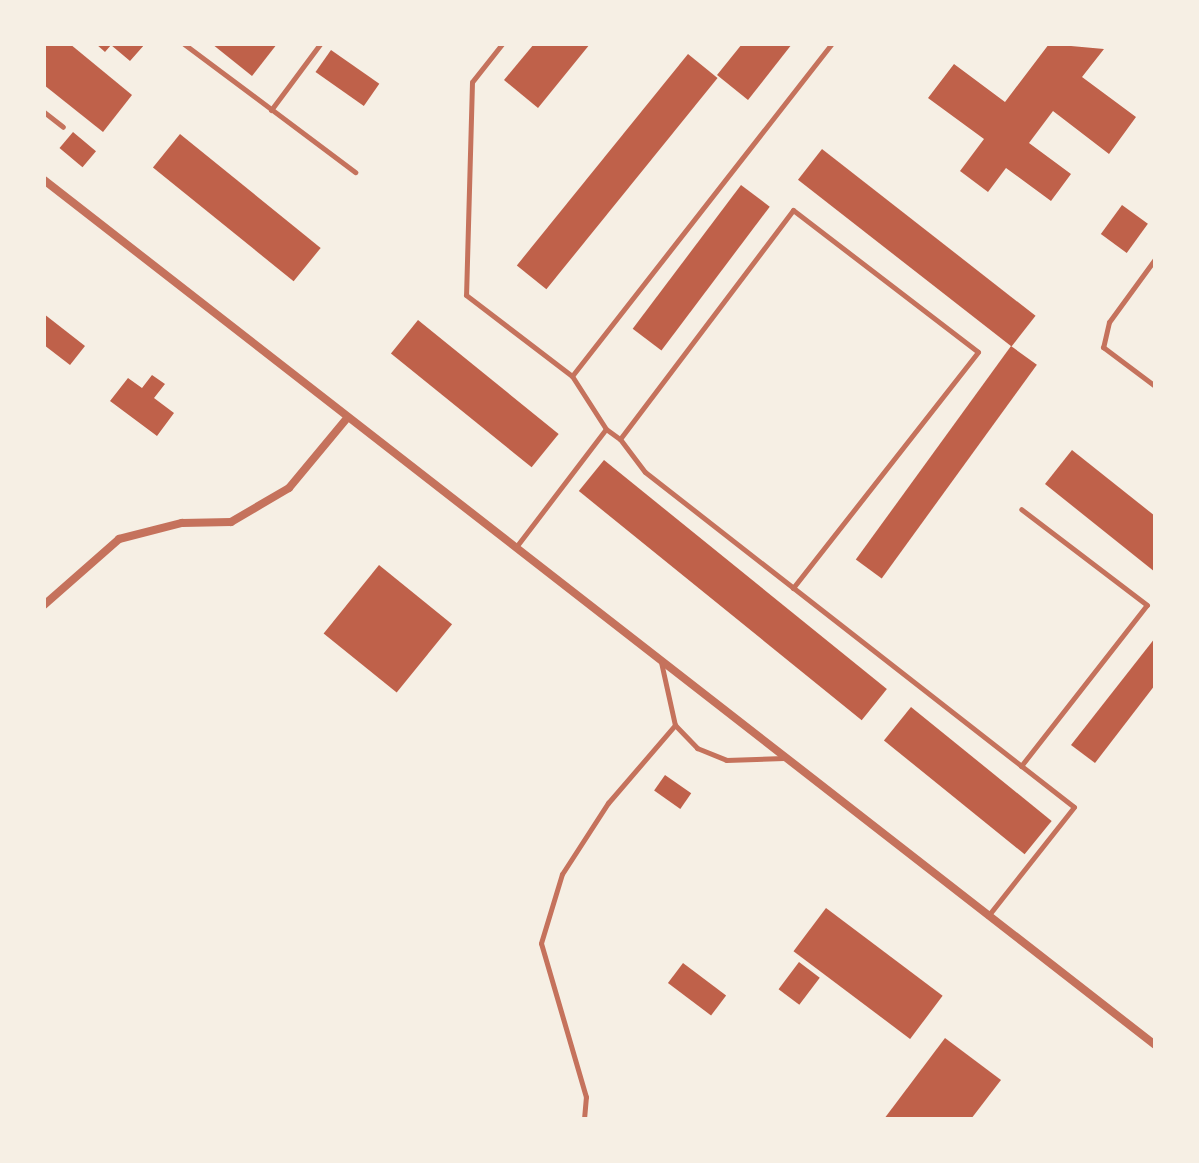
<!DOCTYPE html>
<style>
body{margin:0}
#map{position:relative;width:1199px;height:1163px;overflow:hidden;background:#f6efe4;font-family:Overpass,sans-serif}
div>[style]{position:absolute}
.building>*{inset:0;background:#bf614a;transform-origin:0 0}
.service>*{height:5px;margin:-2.5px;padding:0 2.5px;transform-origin:2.5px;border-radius:2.5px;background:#c5725c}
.minor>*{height:8px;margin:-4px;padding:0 4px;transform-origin:4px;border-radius:4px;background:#c5725c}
span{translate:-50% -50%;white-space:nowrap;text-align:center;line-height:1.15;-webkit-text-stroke:6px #f6efe4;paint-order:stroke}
.frame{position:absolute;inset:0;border:46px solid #f6efe4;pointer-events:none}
</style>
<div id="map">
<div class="building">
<div style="clip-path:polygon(44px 44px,70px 44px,132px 95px,103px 132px,44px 85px)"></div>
<div style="clip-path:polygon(96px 44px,145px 44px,130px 61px,111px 45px,105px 52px)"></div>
<div style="clip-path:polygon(212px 44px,277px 44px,252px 76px)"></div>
<div style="clip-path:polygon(534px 44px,590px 44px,538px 108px,504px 80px)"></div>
<div style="clip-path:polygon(742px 44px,792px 44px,748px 100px,717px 75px)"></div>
<div style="clip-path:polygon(1049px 44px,1104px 49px,1082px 77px,1136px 117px,1109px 154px,1053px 111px,1029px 143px,1071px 174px,1051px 201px,1006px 168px,988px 192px,960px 171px,984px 139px,928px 98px,954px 64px,1005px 102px)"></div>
<div style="left:331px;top:50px;width:59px;height:27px;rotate:35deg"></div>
<div style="left:688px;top:54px;width:38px;height:272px;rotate:39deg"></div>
<div style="left:73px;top:132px;width:30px;height:21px;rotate:40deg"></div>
<div style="left:180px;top:134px;width:181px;height:43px;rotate:39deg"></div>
<div style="left:822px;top:149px;width:271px;height:39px;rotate:38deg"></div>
<div style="left:741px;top:185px;width:36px;height:180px;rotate:37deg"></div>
<div style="left:1122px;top:205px;width:32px;height:36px;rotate:36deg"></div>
<div style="clip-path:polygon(44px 314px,85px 346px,70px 365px,44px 345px)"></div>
<div style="left:418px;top:320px;width:181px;height:43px;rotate:39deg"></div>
<div style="left:1011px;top:346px;width:32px;height:264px;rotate:36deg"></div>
<div style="clip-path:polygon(152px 375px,165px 384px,154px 398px,174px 413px,157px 436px,110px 401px,128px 378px,142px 388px)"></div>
<div style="clip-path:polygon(1072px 450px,1155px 516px,1155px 572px,1045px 484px)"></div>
<div style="left:604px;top:460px;width:364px;height:40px;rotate:39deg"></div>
<div style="left:379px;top:565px;width:94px;height:88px;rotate:39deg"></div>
<div style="clip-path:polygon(1155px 638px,1155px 685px,1095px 763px,1071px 745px)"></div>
<div style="left:911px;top:707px;width:181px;height:43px;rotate:39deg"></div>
<div style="left:665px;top:775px;width:32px;height:19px;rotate:35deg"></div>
<div style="left:826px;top:908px;width:146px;height:54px;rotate:37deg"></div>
<div style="left:799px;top:962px;width:26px;height:34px;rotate:37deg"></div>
<div style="left:683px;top:963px;width:54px;height:25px;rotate:37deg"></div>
<div style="clip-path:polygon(945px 1038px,1001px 1080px,971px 1119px,884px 1119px)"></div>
</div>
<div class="service">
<div style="left:184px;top:44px;width:214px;rotate:36.8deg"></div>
<div style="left:502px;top:44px;width:48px;rotate:128.3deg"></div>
<div style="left:472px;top:82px;width:213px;rotate:91.6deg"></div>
<div style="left:466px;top:295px;width:133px;rotate:37.4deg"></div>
<div style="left:572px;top:376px;width:63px;rotate:57.3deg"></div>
<div style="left:271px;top:110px;width:82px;rotate:-53.4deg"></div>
<div style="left:44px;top:112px;width:24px;rotate:38deg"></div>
<div style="left:1155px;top:259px;width:78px;rotate:126.1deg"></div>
<div style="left:1109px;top:322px;width:26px;rotate:103deg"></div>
<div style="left:1103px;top:347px;width:65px;rotate:36.9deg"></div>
<div style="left:572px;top:376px;width:421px;rotate:-52deg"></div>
<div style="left:620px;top:439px;width:287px;rotate:-52.9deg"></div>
<div style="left:793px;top:210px;width:233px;rotate:37.5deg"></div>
<div style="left:978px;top:352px;width:300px;rotate:128.1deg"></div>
<div style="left:516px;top:547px;width:148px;rotate:-52.7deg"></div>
<div style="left:606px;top:429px;width:17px;rotate:36deg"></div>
<div style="left:620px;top:439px;width:41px;rotate:52.9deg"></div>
<div style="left:645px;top:472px;width:544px;rotate:37.99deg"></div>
<div style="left:1074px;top:807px;width:139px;rotate:128.3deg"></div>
<div style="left:661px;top:662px;width:65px;rotate:77.5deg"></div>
<div style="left:675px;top:725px;width:32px;rotate:46deg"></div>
<div style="left:697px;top:748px;width:31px;rotate:22deg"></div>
<div style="left:726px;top:760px;width:58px;rotate:-2deg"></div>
<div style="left:1021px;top:766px;width:204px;rotate:-52deg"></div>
<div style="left:1147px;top:605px;width:158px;rotate:-142.7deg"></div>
<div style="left:584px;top:1119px;width:22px;rotate:-85deg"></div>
<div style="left:586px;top:1097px;width:160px;rotate:-106.3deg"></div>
<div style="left:541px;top:943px;width:72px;rotate:-73.1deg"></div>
<div style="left:562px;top:874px;width:85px;rotate:-57.1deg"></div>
<div style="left:608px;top:803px;width:103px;rotate:-49.3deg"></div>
</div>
<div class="minor">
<div style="left:44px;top:180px;width:1408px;rotate:37.9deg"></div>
<div style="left:44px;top:605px;width:100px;rotate:-41.3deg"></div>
<div style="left:119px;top:539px;width:65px;rotate:-14.3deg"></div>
<div style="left:182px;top:523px;width:49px;rotate:-1.2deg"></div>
<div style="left:231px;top:522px;width:67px;rotate:-30.4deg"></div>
<div style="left:289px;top:488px;width:92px;rotate:-50.3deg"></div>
</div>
<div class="frame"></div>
</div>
